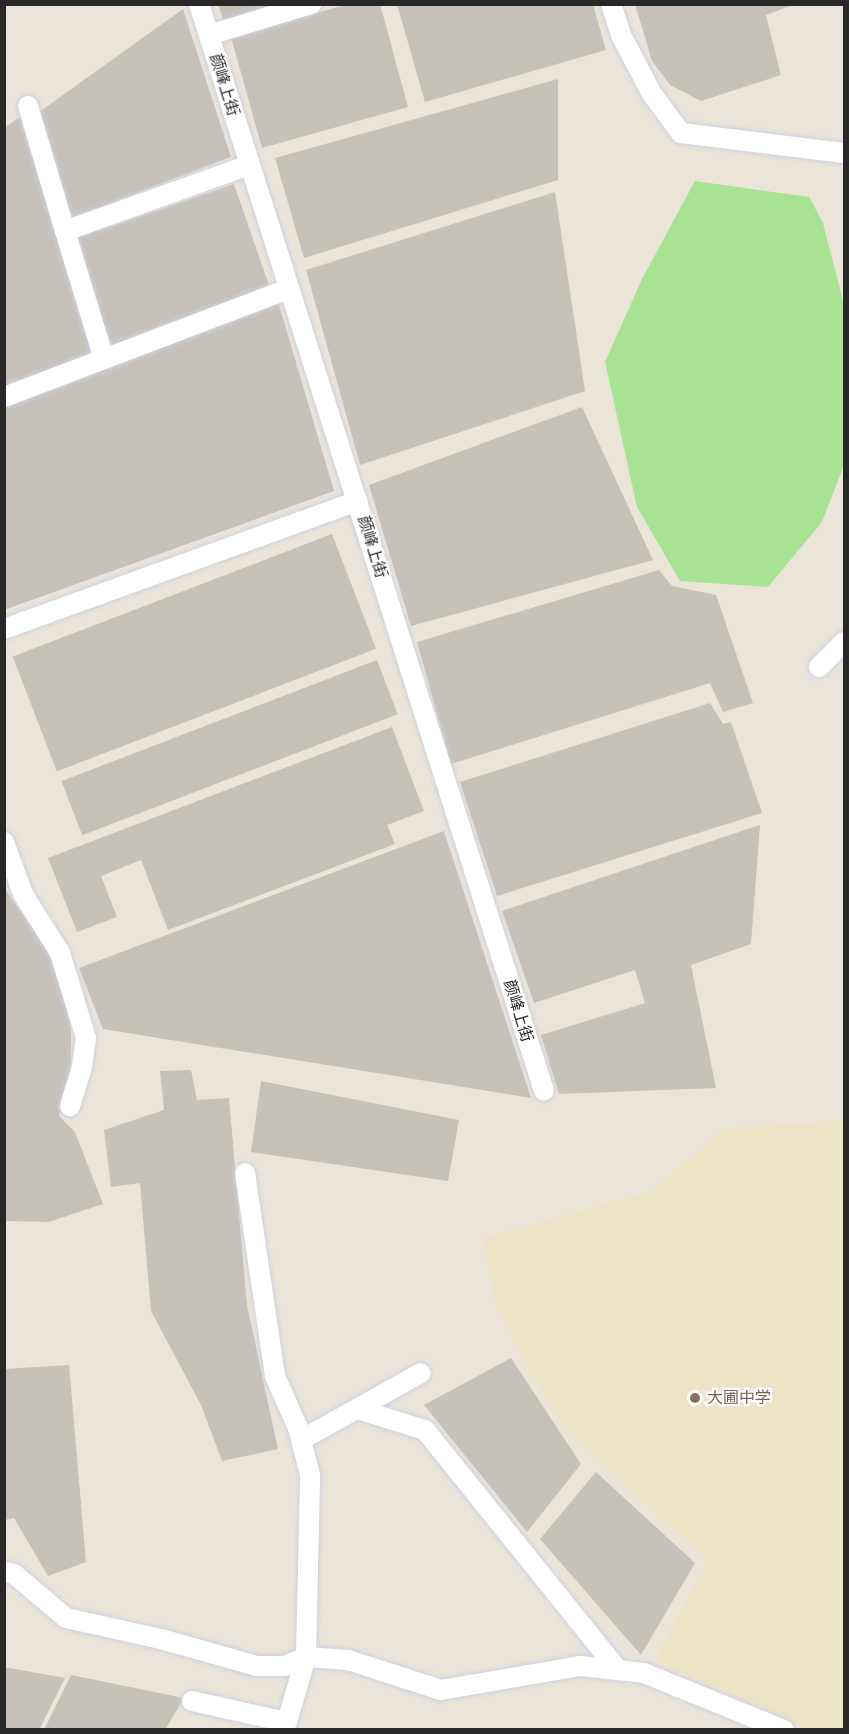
<!DOCTYPE html>
<meta charset="utf-8">
<style>
body{margin:0}
#map{position:relative;width:849px;height:1734px;overflow:hidden;background:#ebe5d9;font-family:Raleway,"Noto Sans SC",sans-serif}
div>[style]{position:absolute}
.education>*{inset:0;background:#ede4c8}
.green>*{inset:0;background:#a8e394}
.building>*{inset:0;background:#c6c2b9;transform-origin:0 0}
.roads{filter:drop-shadow(0 0 2px #ced0e2) drop-shadow(0 0 2px #ced0e2)}
.minor>*{height:20px;margin:-10px;padding:0 10px;transform-origin:10px;border-radius:10px;background:#fff}
.dots>*{width:16px;height:16px;translate:-50% -50%;box-sizing:border-box;border:3px solid #fff;border-radius:50%}
span{translate:-50% -50%;white-space:nowrap;text-align:center;line-height:1.15;-webkit-text-stroke:4.5px #fff;paint-order:stroke}
.street-label{font-size:16px;color:#282828}
.education-label{font-size:16px;color:#785e54}
.left{translate:0 -50%;text-align:left}
.frame{position:absolute;inset:0;border:6px solid #282828;pointer-events:none}
</style>
<div id="map">
<div class="education">
<div style="clip-path:polygon(844px 1121px,844px 1729px,811px 1729px,654px 1662px,707px 1561px,567px 1431px,525px 1364px,495px 1304px,483px 1238px,652px 1191px,725px 1128px)"></div>
</div>
<div class="green">
<div style="clip-path:polygon(695px 181px,809px 197px,823px 223px,844px 305px,844px 465px,822px 522px,768px 587px,680px 581px,637px 507px,605px 362px,642px 279px)"></div>
</div>
<div class="building">
<div style="clip-path:polygon(218px 4px,282px 4px,224px 23px)"></div>
<div style="clip-path:polygon(348px 4px,380px 4px,408px 107px,262px 148px,231px 37px)"></div>
<div style="clip-path:polygon(397px 4px,593px 4px,606px 50px,425px 102px)"></div>
<div style="clip-path:polygon(635px 4px,795px 4px,766px 15px,781px 75px,701px 101px,670px 85px,652px 61px)"></div>
<div style="clip-path:polygon(183px 9px,231px 157px,69px 219px,35px 115px)"></div>
<div style="clip-path:polygon(558px 79px,558px 180px,304px 258px,275px 158px)"></div>
<div style="clip-path:polygon(20px 117px,92px 354px,4px 387px,4px 128px)"></div>
<div style="left:234px;top:184px;width:113px;height:173px;rotate:71deg"></div>
<div style="clip-path:polygon(555px 192px,585px 391px,360px 465px,306px 270px)"></div>
<div style="clip-path:polygon(277px 298px,334px 491px,4px 610px,4px 403px)"></div>
<div style="clip-path:polygon(582px 407px,653px 560px,411px 626px,369px 485px)"></div>
<div style="left:332px;top:534px;width:123px;height:342px;rotate:69deg"></div>
<div style="clip-path:polygon(659px 570px,672px 586px,716px 595px,753px 703px,723px 712px,710px 683px,451px 764px,417px 642px)"></div>
<div style="left:377px;top:660px;width:58px;height:338px;rotate:69deg"></div>
<div style="clip-path:polygon(710px 703px,723px 724px,731px 722px,762px 813px,497px 896px,460px 782px)"></div>
<div style="clip-path:polygon(392px 727px,424px 811px,387px 825px,395px 844px,168px 930px,141px 860px,101px 876px,117px 917px,77px 932px,48px 858px)"></div>
<div style="clip-path:polygon(760px 825px,751px 944px,691px 965px,716px 1088px,559px 1094px,541px 1035px,645px 1003px,635px 970px,534px 1003px,502px 911px)"></div>
<div style="clip-path:polygon(444px 831px,531px 1098px,103px 1029px,79px 968px)"></div>
<div style="clip-path:polygon(5px 889px,56px 961px,71px 1029px,71px 1068px,59px 1116px,75px 1132px,103px 1204px,49px 1222px,5px 1221px)"></div>
<div style="clip-path:polygon(191px 1070px,197px 1100px,229px 1098px,247px 1305px,278px 1449px,222px 1461px,201px 1405px,151px 1311px,140px 1183px,111px 1187px,104px 1130px,164px 1110px,160px 1071px)"></div>
<div style="clip-path:polygon(261px 1081px,459px 1120px,448px 1181px,251px 1152px)"></div>
<div style="clip-path:polygon(511px 1358px,581px 1464px,527px 1532px,424px 1405px)"></div>
<div style="clip-path:polygon(69px 1365px,86px 1562px,48px 1576px,14px 1518px,4px 1520px,4px 1369px)"></div>
<div style="clip-path:polygon(596px 1472px,695px 1563px,641px 1655px,540px 1539px)"></div>
<div style="clip-path:polygon(4px 1667px,65px 1678px,39px 1730px,4px 1730px)"></div>
<div style="clip-path:polygon(71px 1675px,184px 1698px,165px 1730px,44px 1730px)"></div>
</div>
<div class="roads">
<div class="minor">
<div style="left:199px;top:4px;width:1140px;rotate:72.39deg"></div>
<div style="left:611px;top:4px;width:33px;rotate:72deg"></div>
<div style="left:621px;top:35px;width:67px;rotate:62.3deg"></div>
<div style="left:652px;top:94px;width:49px;rotate:53.4deg"></div>
<div style="left:681px;top:133px;width:164px;rotate:7deg"></div>
<div style="left:209px;top:35px;width:107px;rotate:-16.9deg"></div>
<div style="left:28px;top:106px;width:130px;rotate:73.5deg"></div>
<div style="left:104px;top:359px;width:134px;rotate:-106.9deg"></div>
<div style="left:65px;top:231px;width:195px;rotate:-19.7deg"></div>
<div style="left:4px;top:397px;width:305px;rotate:-20.8deg"></div>
<div style="left:4px;top:629px;width:376px;rotate:-19.9deg"></div>
<div style="left:819px;top:667px;width:35px;rotate:-45deg"></div>
<div style="left:4px;top:842px;width:55px;rotate:69.9deg"></div>
<div style="left:23px;top:894px;width:70px;rotate:57.9deg"></div>
<div style="left:60px;top:953px;width:89px;rotate:73deg"></div>
<div style="left:86px;top:1038px;width:29px;rotate:98deg"></div>
<div style="left:82px;top:1067px;width:41px;rotate:107.1deg"></div>
<div style="left:357px;top:1409px;width:71px;rotate:17.2deg"></div>
<div style="left:425px;top:1430px;width:308px;rotate:51.2deg"></div>
<div style="left:301px;top:1440px;width:137px;rotate:-29.2deg"></div>
<div style="left:4px;top:1572px;width:10px;rotate:11deg"></div>
<div style="left:14px;top:1574px;width:68px;rotate:40.2deg"></div>
<div style="left:66px;top:1618px;width:97px;rotate:12.5deg"></div>
<div style="left:161px;top:1639px;width:100px;rotate:15.7deg"></div>
<div style="left:257px;top:1666px;width:28px"></div>
<div style="left:285px;top:1666px;width:23px;rotate:-23deg"></div>
<div style="left:306px;top:1657px;width:42px;rotate:4.1deg"></div>
<div style="left:348px;top:1660px;width:98px;rotate:17.9deg"></div>
<div style="left:441px;top:1690px;width:141px;rotate:-9.8deg"></div>
<div style="left:580px;top:1666px;width:64px;rotate:6.2deg"></div>
<div style="left:644px;top:1673px;width:151px;rotate:22.2deg"></div>
<div style="left:192px;top:1701px;width:97px;rotate:12.5deg"></div>
<div style="left:287px;top:1722px;width:68px;rotate:-73.7deg"></div>
<div style="left:306px;top:1657px;width:182px;rotate:-88.7deg"></div>
<div style="left:310px;top:1475px;width:49px;rotate:-104.3deg"></div>
<div style="left:298px;top:1428px;width:57px;rotate:-113.9deg"></div>
<div style="left:275px;top:1376px;width:205px;rotate:-98.4deg"></div>
</div>
</div>
<div class="dots">
<div style="left:695px;top:1398px;background:#8d6e63"></div>
</div>
<div class="street-label">
<span style="left:224px;top:85px;rotate:73deg">颜峰上街</span>
<span style="left:372px;top:547px;rotate:73deg">颜峰上街</span>
<span style="left:518px;top:1011px;rotate:73deg">颜峰上街</span>
</div>
<div class="education-label">
<span class="left" style="left:707px;top:1398px">大圃中学</span>
</div>
<div class="frame"></div>
</div>
